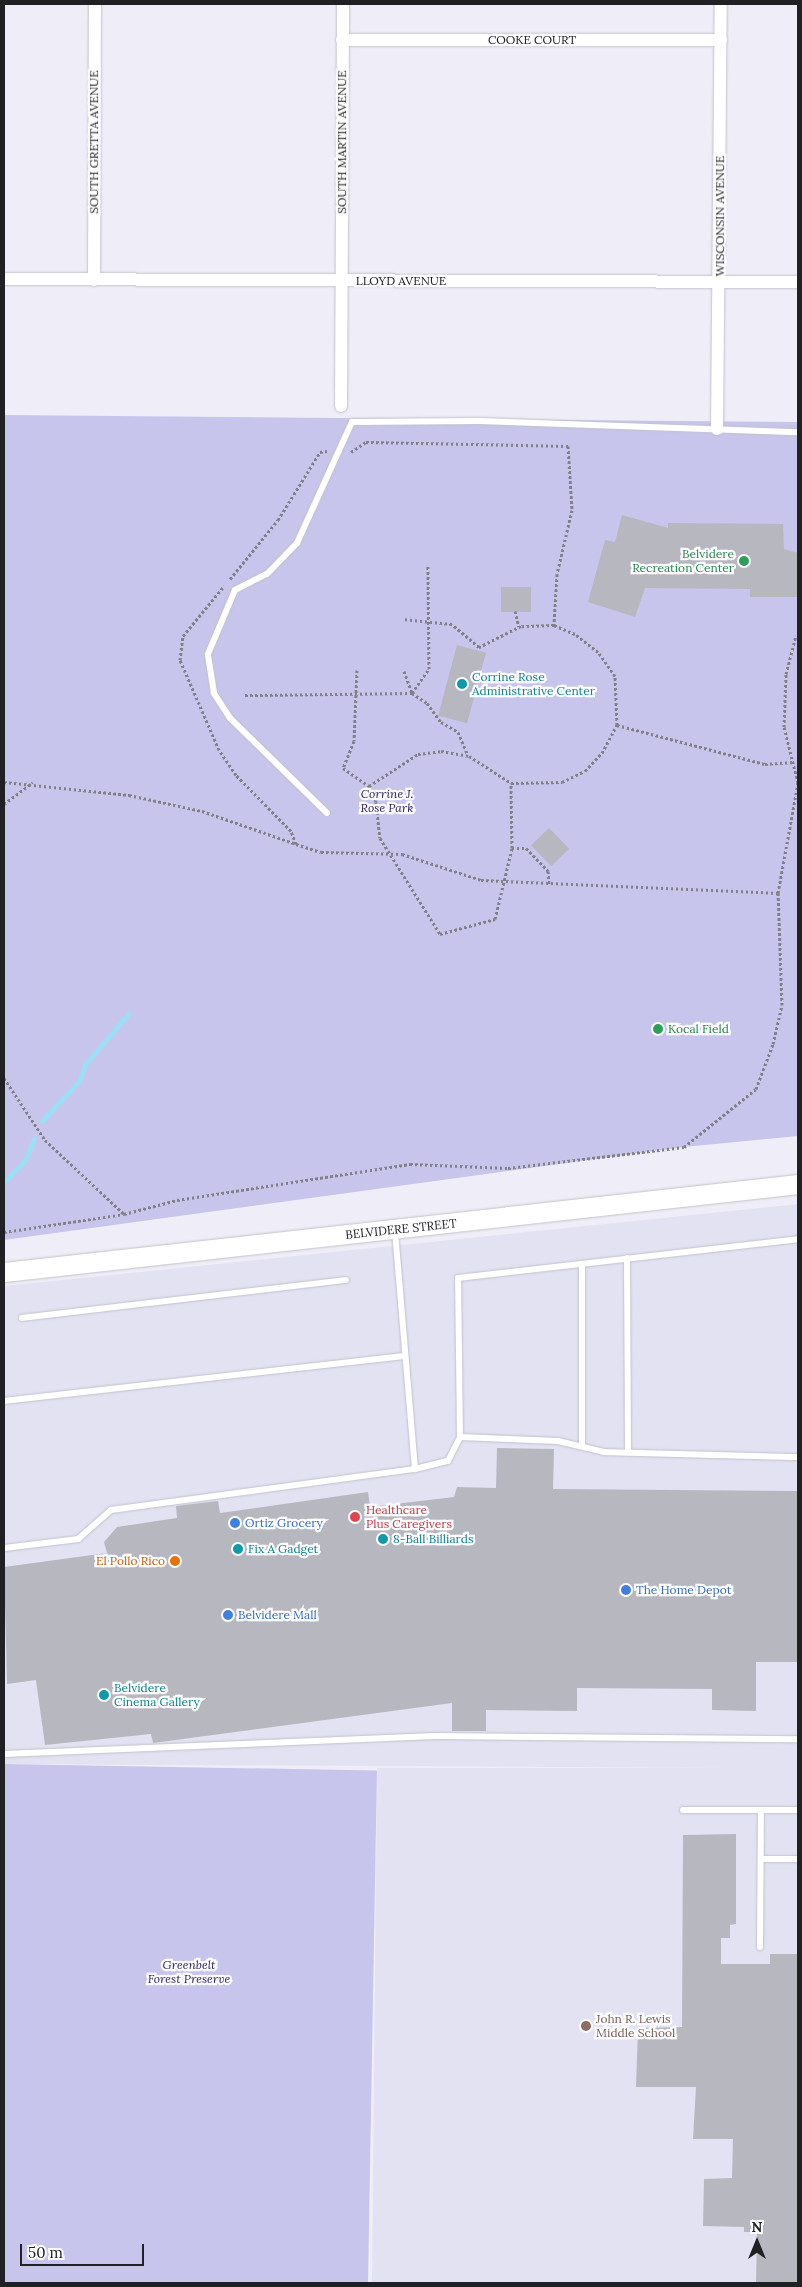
<!DOCTYPE html>
<style>
body{margin:0}
#map{position:relative;width:802px;height:2287px;overflow:hidden;background:#efeef8;font-family:Lora,serif}
div>[style]{position:absolute}
.built>*{inset:0;background:#e3e2f3}
.green>*{inset:0;background:#c7c5ec;transform-origin:0 0}
.stream>*{height:5px;margin:-2.5px;padding:0 2.5px;transform-origin:2.5px;border-radius:2.5px;background:#9cdff4}
.building>*{inset:0;background:#b7b7c0;transform-origin:0 0}
.path>*{height:3px;margin-top:-1.5px;transform-origin:0;background:repeating-linear-gradient(90deg,#818086 0 2.5px,transparent 0 5px)}
.roads{filter:drop-shadow(0 0 1px #c2c2cb) drop-shadow(0 0 1px #c2c2cb)}
.lane>*{height:6px;margin:-3px;padding:0 3px;transform-origin:3px;border-radius:3px;background:#fff}
.street>*{height:12px;margin:-6px;padding:0 6px;transform-origin:6px;border-radius:6px;background:#fff}
.secondary>*{height:19px;margin:-9.5px;padding:0 9.5px;transform-origin:9.5px;border-radius:9.5px;background:#fff}
.dots>*{width:14px;height:14px;translate:-50% -50%;box-sizing:border-box;border:2px solid #fdfdff;border-radius:50%}
span{translate:-50% -50%;white-space:nowrap;text-align:center;line-height:1.15;-webkit-text-stroke:4.5px #fdfdff;paint-order:stroke}
.street-label{font-size:12px;color:#212024}
.leisure-label{font-size:12px;color:#27864d}
.right{translate:-100% -50%;text-align:right}
.left{translate:0 -50%;text-align:left}
.culture-label{font-size:12px;color:#0d838f}
.park-label{font-size:12px;color:#2e225e;font-style:italic}
.health-label{font-size:12px;color:#be3a42}
.shop-label{font-size:12px;color:#366cbe}
.food-label{font-size:12px;color:#c56008}
.education-label{font-size:12px;color:#785e54}
.frame{position:absolute;inset:0;border:5px solid #212024;pointer-events:none}
.north{position:absolute;left:732px;top:2217px;width:50px;height:50px;-webkit-text-stroke:4px #fdfdff;paint-order:stroke;rotate:0deg;font-size:14px;font-weight:700;line-height:20px;text-align:center;color:#212024}
.north::after{content:'';display:block;margin:auto;width:18px;height:22px;background:#212024;clip-path:polygon(50% 0,100% 100%,50% 72%,0 100%)}
.scale{position:absolute;left:20px;top:2244px;width:124px;height:22px;box-sizing:border-box;border:2px solid #212024;border-top:0;padding-left:6px;font-size:15px;line-height:18px;white-space:nowrap;color:#212024;-webkit-text-stroke:4px #fdfdff;paint-order:stroke}
</style>
<div id="map">
<div class="built">
<div style="clip-path:polygon(798px 1204px,798px 2283px,372px 2283px,377px 1768px,733px 1768px,4px 1764px,4px 1286px)"></div>
</div>
<div class="green">
<div style="clip-path:polygon(4px 415px,798px 422px,798px 1136px,684px 1147px,4px 1240px)"></div>
<div style="left:4px;top:1764px;width:373px;height:519px;rotate:1deg"></div>
</div>
<div class="stream">
<div style="left:42px;top:1121px;width:54px;rotate:-47.2deg"></div>
<div style="left:79px;top:1081px;width:17px;rotate:-69deg"></div>
<div style="left:85px;top:1065px;width:67px;rotate:-49.9deg"></div>
<div style="left:4px;top:1182px;width:32px;rotate:-46deg"></div>
<div style="left:26px;top:1159px;width:22px;rotate:-69deg"></div>
</div>
<div class="building">
<div style="clip-path:polygon(622px 515px,668px 528px,668px 523px,783px 524px,784px 549px,798px 553px,798px 597px,750px 597px,750px 589px,645px 588px,635px 617px,588px 602px,605px 540px,615px 542px)"></div>
<div style="left:501px;top:587px;width:30px;height:25px"></div>
<div style="left:457px;top:645px;width:30px;height:73px;rotate:15deg"></div>
<div style="left:549px;top:828px;width:29px;height:25px;rotate:46deg"></div>
<div style="clip-path:polygon(497px 1448px,554px 1449px,553px 1489px,798px 1491px,798px 1662px,756px 1662px,756px 1711px,712px 1710px,712px 1689px,577px 1688px,577px 1711px,486px 1710px,486px 1731px,452px 1731px,452px 1703px,153px 1743px,151px 1734px,45px 1745px,36px 1680px,7px 1684px,4px 1567px,107px 1553px,104px 1542px,117px 1527px,177px 1518px,176px 1506px,218px 1501px,220px 1513px,368px 1492px,370px 1507px,454px 1497px,457px 1487px,496px 1488px)"></div>
<div style="clip-path:polygon(736px 1834px,736px 1924px,730px 1925px,730px 1938px,721px 1938px,721px 1964px,770px 1964px,770px 1954px,798px 1954px,798px 2283px,756px 2283px,757px 2232px,744px 2232px,744px 2227px,703px 2226px,704px 2179px,732px 2178px,733px 2139px,693px 2139px,696px 2087px,636px 2087px,638px 2028px,682px 2027px,683px 1835px)"></div>
</div>
<div class="path">
<div style="left:351px;top:452px;width:18px;rotate:-34deg"></div>
<div style="left:366px;top:442px;width:202px;rotate:1.1deg"></div>
<div style="left:568px;top:446px;width:64px;rotate:86.4deg"></div>
<div style="left:572px;top:510px;width:66px;rotate:103.2deg"></div>
<div style="left:557px;top:574px;width:51px;rotate:93.4deg"></div>
<div style="left:230px;top:579px;width:76px;rotate:-50.9deg"></div>
<div style="left:278px;top:520px;width:80px;rotate:-58.3deg"></div>
<div style="left:320px;top:452px;width:7px;rotate:-8deg"></div>
<div style="left:515px;top:611px;width:16px;rotate:76deg"></div>
<div style="left:357px;top:670px;width:71px;rotate:92.4deg"></div>
<div style="left:354px;top:741px;width:29px;rotate:112deg"></div>
<div style="left:343px;top:768px;width:32px;rotate:35deg"></div>
<div style="left:369px;top:786px;width:17px;rotate:66deg"></div>
<div style="left:376px;top:802px;width:36px;rotate:84deg"></div>
<div style="left:380px;top:838px;width:113px;rotate:58deg"></div>
<div style="left:440px;top:934px;width:57px;rotate:-15.3deg"></div>
<div style="left:495px;top:919px;width:73px;rotate:-76.5deg"></div>
<div style="left:512px;top:848px;width:65px;rotate:-90.9deg"></div>
<div style="left:404px;top:671px;width:23px;rotate:70deg"></div>
<div style="left:412px;top:693px;width:18px;rotate:34deg"></div>
<div style="left:427px;top:703px;width:24px;rotate:54deg"></div>
<div style="left:441px;top:722px;width:20px;rotate:30deg"></div>
<div style="left:458px;top:732px;width:25px;rotate:67deg"></div>
<div style="left:245px;top:695px;width:167px;rotate:-0.7deg"></div>
<div style="left:412px;top:693px;width:29px;rotate:-55deg"></div>
<div style="left:429px;top:669px;width:104px;rotate:-90.6deg"></div>
<div style="left:617px;top:725px;width:153px;rotate:14.8deg"></div>
<div style="left:765px;top:764px;width:28px;rotate:-4deg"></div>
<div style="left:4px;top:782px;width:126px;rotate:5.9deg"></div>
<div style="left:129px;top:795px;width:75px;rotate:12.4deg"></div>
<div style="left:202px;top:811px;width:100px;rotate:19.3deg"></div>
<div style="left:296px;top:844px;width:14px;rotate:-111deg"></div>
<div style="left:291px;top:831px;width:78px;rotate:-134.5deg"></div>
<div style="left:236px;top:775px;width:30px;rotate:-124deg"></div>
<div style="left:219px;top:750px;width:98px;rotate:-113.4deg"></div>
<div style="left:180px;top:660px;width:24px;rotate:-83deg"></div>
<div style="left:183px;top:636px;width:65px;rotate:-50.6deg"></div>
<div style="left:369px;top:786px;width:59px;rotate:-33.1deg"></div>
<div style="left:418px;top:754px;width:23px;rotate:-7deg"></div>
<div style="left:441px;top:751px;width:28px;rotate:10deg"></div>
<div style="left:469px;top:756px;width:50px;rotate:32.7deg"></div>
<div style="left:511px;top:783px;width:51px;rotate:-1.1deg"></div>
<div style="left:562px;top:782px;width:25px;rotate:-26deg"></div>
<div style="left:585px;top:771px;width:25px;rotate:-47deg"></div>
<div style="left:602px;top:753px;width:32px;rotate:-62deg"></div>
<div style="left:617px;top:725px;width:49px;rotate:-92.3deg"></div>
<div style="left:615px;top:676px;width:29px;rotate:-125deg"></div>
<div style="left:598px;top:652px;width:29px;rotate:-142deg"></div>
<div style="left:575px;top:634px;width:23px;rotate:-157deg"></div>
<div style="left:554px;top:625px;width:33px;rotate:178deg"></div>
<div style="left:521px;top:626px;width:47px;rotate:153.4deg"></div>
<div style="left:479px;top:647px;width:35px;rotate:-140deg"></div>
<div style="left:452px;top:624px;width:50px;rotate:-174.3deg"></div>
<div style="left:4px;top:804px;width:36px;rotate:-37deg"></div>
<div style="left:296px;top:844px;width:26px;rotate:18deg"></div>
<div style="left:321px;top:852px;width:81px;rotate:1.4deg"></div>
<div style="left:402px;top:854px;width:83px;rotate:18.2deg"></div>
<div style="left:481px;top:880px;width:297px;rotate:2.5deg"></div>
<div style="left:778px;top:893px;width:112px;rotate:-79.7deg"></div>
<div style="left:798px;top:783px;width:58px;rotate:-104deg"></div>
<div style="left:784px;top:727px;width:53px;rotate:-87.8deg"></div>
<div style="left:786px;top:674px;width:40px;rotate:-75.6deg"></div>
<div style="left:512px;top:848px;width:14px"></div>
<div style="left:526px;top:848px;width:32px;rotate:46deg"></div>
<div style="left:548px;top:871px;width:13px;rotate:86deg"></div>
<div style="left:4px;top:1078px;width:74px;rotate:56.5deg"></div>
<div style="left:45px;top:1140px;width:108px;rotate:43.1deg"></div>
<div style="left:124px;top:1214px;width:55px;rotate:-14.8deg"></div>
<div style="left:177px;top:1200px;width:236px;rotate:-8.8deg"></div>
<div style="left:410px;top:1164px;width:98px;rotate:2.3deg"></div>
<div style="left:508px;top:1168px;width:177px;rotate:-6.8deg"></div>
<div style="left:684px;top:1147px;width:92px;rotate:-38.9deg"></div>
<div style="left:756px;top:1089px;width:48px;rotate:-69.3deg"></div>
<div style="left:773px;top:1044px;width:40px;rotate:-77deg"></div>
<div style="left:782px;top:1005px;width:112px;rotate:-92deg"></div>
<div style="left:4px;top:1232px;width:121px;rotate:-8.5deg"></div>
</div>
<div class="roads">
<div class="lane">
<div style="left:327px;top:813px;width:136px;rotate:-135.6deg"></div>
<div style="left:230px;top:718px;width:30px;rotate:-123deg"></div>
<div style="left:214px;top:693px;width:39px;rotate:-99deg"></div>
<div style="left:208px;top:654px;width:69px;rotate:-67.1deg"></div>
<div style="left:235px;top:590px;width:36px;rotate:-27deg"></div>
<div style="left:267px;top:574px;width:43px;rotate:-45.9deg"></div>
<div style="left:297px;top:543px;width:133px;rotate:-65.6deg"></div>
<div style="left:352px;top:422px;width:127px;rotate:-0.5deg"></div>
<div style="left:479px;top:421px;width:319px;rotate:2deg"></div>
<div style="left:395px;top:1231px;width:239px;rotate:85.2deg"></div>
<div style="left:627px;top:1258px;width:194px;rotate:89.7deg"></div>
<div style="left:582px;top:1264px;width:182px;rotate:90deg"></div>
<div style="left:22px;top:1318px;width:326px;rotate:-6.7deg"></div>
<div style="left:4px;top:1401px;width:402px;rotate:-6.4deg"></div>
<div style="left:460px;top:1437px;width:159px;rotate:-90.7deg"></div>
<div style="left:458px;top:1278px;width:342px;rotate:-6.5deg"></div>
<div style="left:4px;top:1548px;width:75px;rotate:-6.9deg"></div>
<div style="left:78px;top:1539px;width:44px;rotate:-41.3deg"></div>
<div style="left:111px;top:1510px;width:307px;rotate:-7.7deg"></div>
<div style="left:415px;top:1469px;width:34px;rotate:-14deg"></div>
<div style="left:448px;top:1461px;width:27px;rotate:-63deg"></div>
<div style="left:460px;top:1437px;width:98px;rotate:2.3deg"></div>
<div style="left:558px;top:1441px;width:47px;rotate:13.4deg"></div>
<div style="left:604px;top:1452px;width:194px;rotate:1.5deg"></div>
<div style="left:4px;top:1754px;width:431px;rotate:-2.4deg"></div>
<div style="left:435px;top:1736px;width:363px;rotate:0.5deg"></div>
<div style="left:683px;top:1810px;width:115px"></div>
<div style="left:761px;top:1859px;width:37px"></div>
<div style="left:760px;top:1947px;width:137px;rotate:-89.6deg"></div>
</div>
<div class="street">
<div style="left:342px;top:40px;width:379px"></div>
<div style="left:4px;top:279px;width:794px;rotate:0.22deg"></div>
<div style="left:94px;top:280px;width:276px;rotate:-89.8deg"></div>
<div style="left:341px;top:406px;width:402px;rotate:-89.7deg"></div>
<div style="left:717px;top:429px;width:425px;rotate:-89.5deg"></div>
</div>
<div class="secondary">
<div style="left:4px;top:1272px;width:799px;rotate:-6.32deg"></div>
</div>
</div>
<div class="dots">
<div style="left:744px;top:561px;background:#2e9e5b"></div>
<div style="left:462px;top:684px;background:#0f9aa8"></div>
<div style="left:658px;top:1029px;background:#2e9e5b"></div>
<div style="left:355px;top:1517px;background:#e0444e"></div>
<div style="left:235px;top:1523px;background:#3f7fe0"></div>
<div style="left:383px;top:1539px;background:#0f9aa8"></div>
<div style="left:238px;top:1549px;background:#0f9aa8"></div>
<div style="left:175px;top:1561px;background:#e8710a"></div>
<div style="left:626px;top:1590px;background:#3f7fe0"></div>
<div style="left:228px;top:1615px;background:#3f7fe0"></div>
<div style="left:104px;top:1695px;background:#0f9aa8"></div>
<div style="left:586px;top:2026px;background:#8d6e63"></div>
</div>
<div class="street-label">
<span style="left:532px;top:40px">COOKE COURT</span>
<span style="left:94px;top:142px;rotate:-90deg">SOUTH GRETTA AVENUE</span>
<span style="left:342px;top:142px;rotate:-90deg">SOUTH MARTIN AVENUE</span>
<span style="left:720px;top:216px;rotate:-90deg">WISCONSIN AVENUE</span>
<span style="left:401px;top:281px">LLOYD AVENUE</span>
<span style="left:401px;top:1229px;rotate:-6deg">BELVIDERE STREET</span>
</div>
<div class="leisure-label">
<span class="right" style="left:734px;top:561px">Belvidere<br>Recreation Center</span>
<span class="left" style="left:668px;top:1029px">Kocal Field</span>
</div>
<div class="culture-label">
<span class="left" style="left:472px;top:684px">Corrine Rose<br>Administrative Center</span>
<span class="left" style="left:393px;top:1539px">8-Ball Billiards</span>
<span class="left" style="left:248px;top:1549px">Fix A Gadget</span>
<span class="left" style="left:114px;top:1695px">Belvidere<br>Cinema Gallery</span>
</div>
<div class="park-label">
<span style="left:387px;top:801px">Corrine J.<br>Rose Park</span>
<span style="left:189px;top:1972px">Greenbelt<br>Forest Preserve</span>
</div>
<div class="health-label">
<span class="left" style="left:366px;top:1517px">Healthcare<br>Plus Caregivers</span>
</div>
<div class="shop-label">
<span class="left" style="left:245px;top:1523px">Ortiz Grocery</span>
<span class="left" style="left:636px;top:1590px">The Home Depot</span>
<span class="left" style="left:238px;top:1615px">Belvidere Mall</span>
</div>
<div class="food-label">
<span class="right" style="left:165px;top:1561px">El Pollo Rico</span>
</div>
<div class="education-label">
<span class="left" style="left:596px;top:2026px">John R. Lewis<br>Middle School</span>
</div>
<div class="frame"></div>
<div class="north">N</div>
<div class="scale">50 m</div>
</div>
